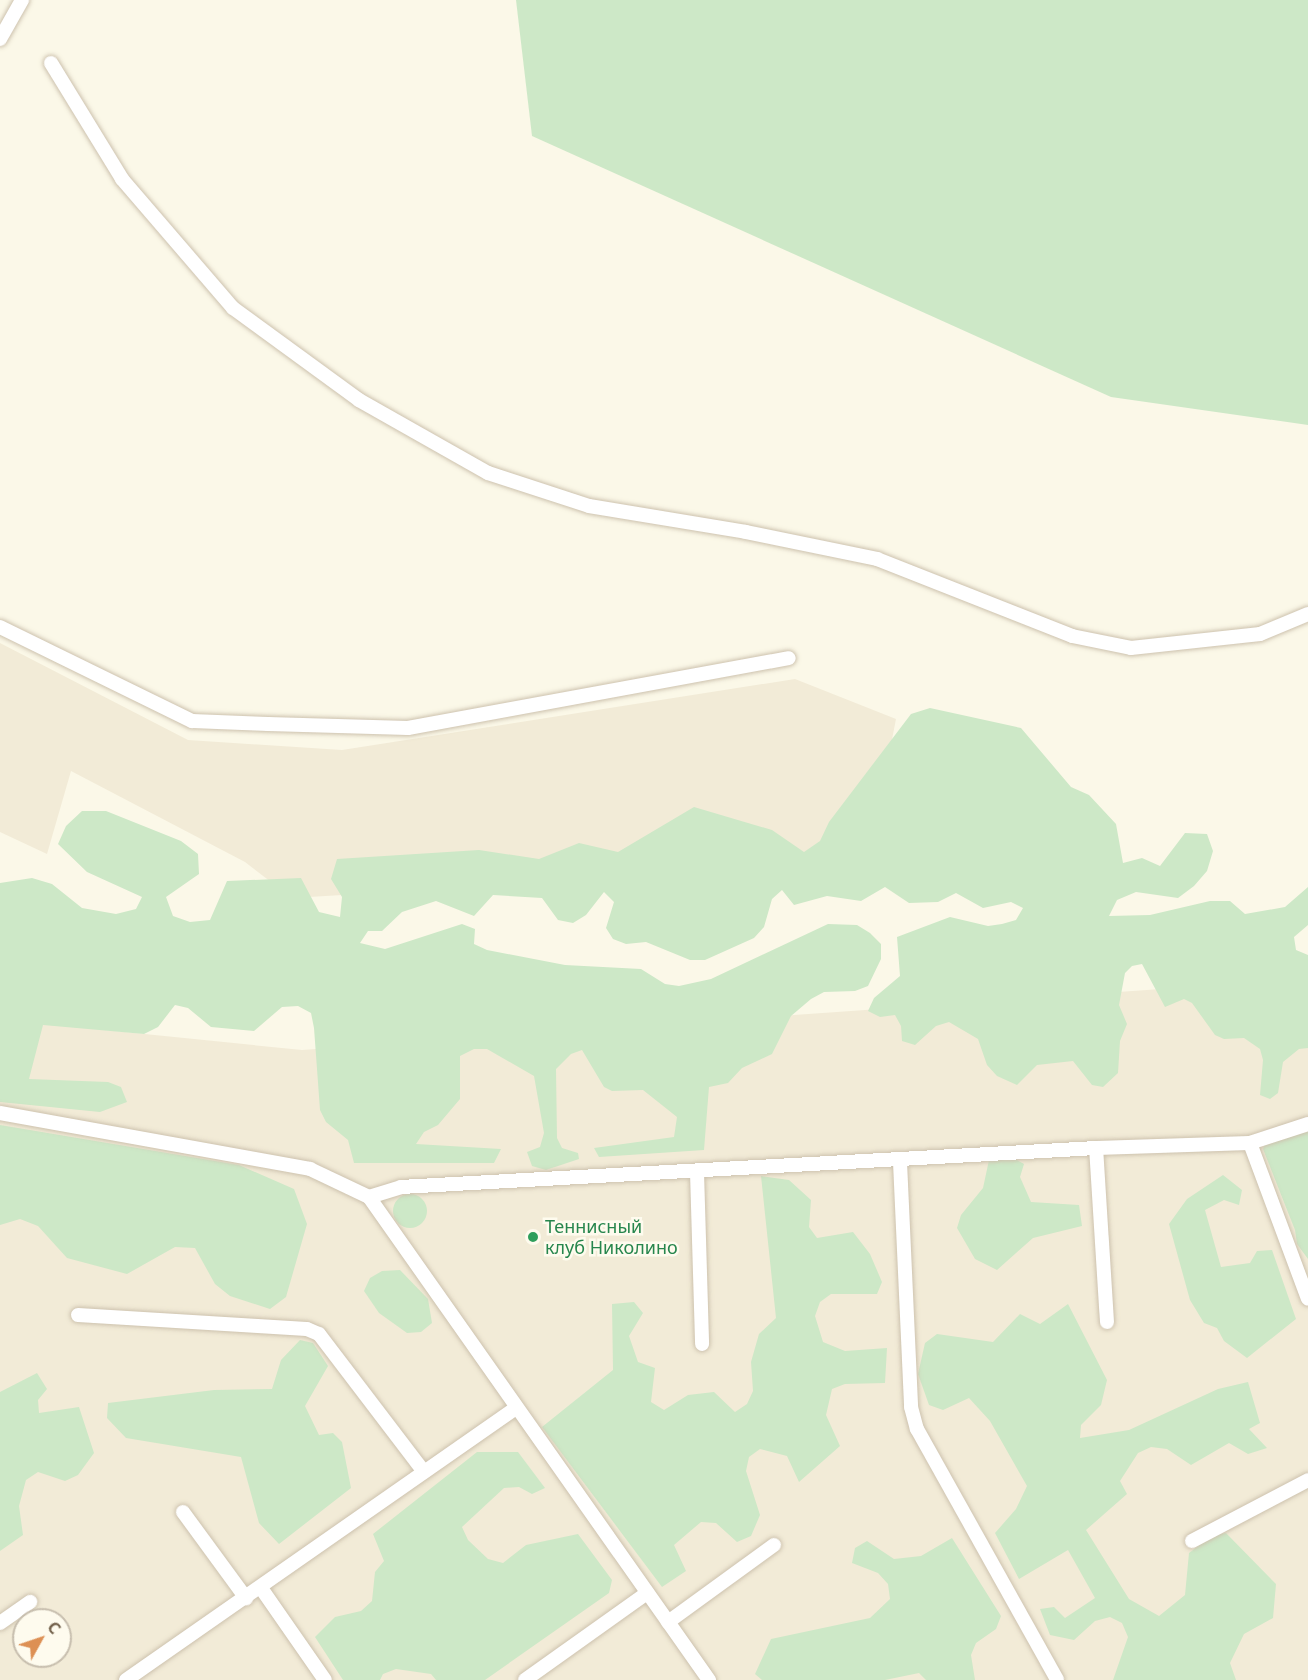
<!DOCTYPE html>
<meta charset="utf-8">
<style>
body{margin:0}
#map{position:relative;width:1308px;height:1680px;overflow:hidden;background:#fbf8e8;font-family:"Noto Sans",sans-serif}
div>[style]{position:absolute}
.residential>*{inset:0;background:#f2ebd7}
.green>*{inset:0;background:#cde8c7}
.round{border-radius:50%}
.roads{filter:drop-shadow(0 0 2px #cdc2ae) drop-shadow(0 0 2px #cdc2ae)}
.minor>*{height:14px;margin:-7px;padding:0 7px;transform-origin:7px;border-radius:7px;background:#fff}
.dots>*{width:16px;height:16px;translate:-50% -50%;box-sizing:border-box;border:3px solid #fefbee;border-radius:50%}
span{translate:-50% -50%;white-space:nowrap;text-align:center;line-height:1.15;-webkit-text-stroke:5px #fefbee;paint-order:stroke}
.leisure-label{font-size:18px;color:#27864d}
.left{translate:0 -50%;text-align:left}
.north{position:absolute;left:12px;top:1608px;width:60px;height:60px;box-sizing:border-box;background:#fefbee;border:2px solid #c7beae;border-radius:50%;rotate:50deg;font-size:16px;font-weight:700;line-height:24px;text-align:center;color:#74634d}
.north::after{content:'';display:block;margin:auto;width:21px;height:27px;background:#dd9054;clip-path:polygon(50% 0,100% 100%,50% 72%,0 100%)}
</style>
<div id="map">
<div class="residential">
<div style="clip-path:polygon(0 643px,188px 740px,342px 750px,795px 679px,896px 719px,870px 852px,695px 874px,292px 898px,245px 862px,71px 771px,47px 854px,0 832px)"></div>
<div style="clip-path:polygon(evenodd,1308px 975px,1308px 1680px,0 1680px,0 1008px,16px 1021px,302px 1050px,1189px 987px,1308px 975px,24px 1620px,60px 1620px,60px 1656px,24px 1656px,24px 1620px)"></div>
</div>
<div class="green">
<div style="clip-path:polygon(516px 0,1308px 0,1308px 425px,1111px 397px,532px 136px)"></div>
<div style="clip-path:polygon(930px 708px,1021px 728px,1071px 787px,1089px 795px,1116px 824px,1123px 863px,1142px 858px,1160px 866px,1185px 833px,1207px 834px,1213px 851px,1207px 871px,1194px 886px,1178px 898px,1136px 892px,1117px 900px,1109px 916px,1150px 915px,1210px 901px,1230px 901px,1245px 914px,1285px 907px,1308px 887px,1308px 925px,1294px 937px,1296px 950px,1308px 955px,1308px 1048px,1299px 1049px,1283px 1062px,1278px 1093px,1270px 1099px,1260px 1095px,1263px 1060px,1260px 1049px,1244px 1038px,1224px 1039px,1215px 1035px,1192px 1003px,1184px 999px,1165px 1007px,1142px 964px,1132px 966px,1125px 973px,1119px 1005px,1127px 1024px,1120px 1041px,1118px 1073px,1103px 1087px,1092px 1085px,1073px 1061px,1037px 1065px,1017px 1085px,997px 1076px,987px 1065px,978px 1039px,949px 1022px,936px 1026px,915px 1045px,902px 1041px,901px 1026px,895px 1015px,880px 1017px,868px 1011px,874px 998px,900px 976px,897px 937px,950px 917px,988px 926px,1002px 924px,1016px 920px,1023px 908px,1011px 902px,983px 908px,956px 893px,938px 902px,909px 903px,885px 887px,861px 901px,827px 896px,794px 905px,782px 890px,772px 899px,764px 927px,754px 938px,705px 960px,690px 960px,646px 942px,626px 944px,613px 939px,606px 928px,614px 902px,604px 892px,586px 915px,573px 923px,558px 920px,542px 898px,493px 895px,474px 916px,436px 901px,402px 912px,382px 931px,368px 931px,360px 943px,385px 949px,462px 924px,475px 929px,474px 944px,487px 950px,565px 965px,641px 969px,665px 984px,679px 986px,711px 979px,828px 924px,857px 925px,870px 933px,881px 944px,881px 959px,868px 986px,855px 991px,824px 992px,811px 999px,791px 1016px,772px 1054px,742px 1068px,728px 1083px,709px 1087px,704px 1150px,599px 1157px,594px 1148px,674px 1137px,677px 1117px,643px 1090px,612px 1091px,604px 1087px,582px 1050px,571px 1054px,556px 1069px,557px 1138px,562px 1148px,578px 1153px,579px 1159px,546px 1170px,532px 1166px,527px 1152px,540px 1147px,544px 1133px,534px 1076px,487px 1049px,474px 1049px,460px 1056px,460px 1099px,438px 1125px,424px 1132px,416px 1144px,501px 1149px,494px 1163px,354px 1163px,348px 1140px,326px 1122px,320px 1110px,314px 1028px,311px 1013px,298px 1006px,282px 1007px,254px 1031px,211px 1027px,188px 1008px,175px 1005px,158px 1027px,144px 1034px,43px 1025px,29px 1079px,108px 1082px,121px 1087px,127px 1102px,100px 1112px,0 1102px,0 883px,32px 878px,52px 884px,82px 908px,116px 914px,136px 909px,142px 897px,87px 872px,58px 844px,66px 826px,82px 811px,106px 811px,181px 841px,198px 854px,199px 874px,166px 897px,173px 916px,190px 922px,210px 920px,227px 881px,301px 878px,319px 912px,340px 917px,342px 897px,331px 879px,337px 859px,479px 850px,539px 859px,579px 843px,618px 852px,694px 807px,772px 830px,804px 852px,820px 841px,829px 822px,911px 714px)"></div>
<div style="clip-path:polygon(1308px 1121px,1308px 1259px,1297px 1244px,1295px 1230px,1263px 1149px,1267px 1137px)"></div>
<div style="clip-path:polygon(0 1125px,239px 1165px,294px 1189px,307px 1224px,286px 1297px,270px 1309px,230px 1296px,215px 1284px,195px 1248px,175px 1247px,127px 1274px,67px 1258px,38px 1226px,20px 1219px,0 1225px)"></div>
<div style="clip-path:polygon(1001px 1151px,1024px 1164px,1020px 1177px,1031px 1202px,1079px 1205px,1082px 1226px,1033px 1238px,997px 1270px,975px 1259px,957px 1228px,961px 1215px,983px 1188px,989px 1160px)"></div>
<div style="clip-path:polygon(1223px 1175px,1242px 1190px,1239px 1205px,1224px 1200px,1205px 1210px,1221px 1267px,1250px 1263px,1257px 1251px,1272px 1250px,1296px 1319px,1247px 1358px,1224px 1341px,1217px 1328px,1204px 1323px,1190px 1300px,1169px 1224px,1187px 1199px)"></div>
<div style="clip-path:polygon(761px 1176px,789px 1180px,811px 1200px,809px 1227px,817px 1238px,853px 1232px,870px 1254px,882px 1282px,877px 1294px,831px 1294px,820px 1302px,815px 1316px,823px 1342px,845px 1351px,887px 1348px,885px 1383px,845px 1384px,832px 1389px,826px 1415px,840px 1446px,799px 1482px,787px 1456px,760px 1449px,749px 1457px,746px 1471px,760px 1515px,751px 1536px,737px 1542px,716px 1523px,701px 1522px,674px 1545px,686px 1571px,662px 1587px,542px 1427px,613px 1370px,612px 1304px,634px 1302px,643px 1313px,629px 1336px,638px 1362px,655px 1368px,651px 1402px,664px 1410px,688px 1395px,714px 1392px,735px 1412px,747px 1404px,753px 1391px,751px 1362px,759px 1334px,776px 1318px)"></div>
<div class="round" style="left:393px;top:1194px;width:34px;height:34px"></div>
<div style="clip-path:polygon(400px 1270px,428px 1299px,432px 1323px,421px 1332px,407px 1333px,379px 1313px,364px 1291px,370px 1278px,382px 1271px)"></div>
<div style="clip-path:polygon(1068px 1304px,1107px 1380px,1101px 1405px,1081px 1425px,1080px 1438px,1129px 1430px,1218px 1389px,1248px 1382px,1260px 1423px,1249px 1429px,1267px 1448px,1248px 1454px,1229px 1443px,1191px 1465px,1167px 1449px,1151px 1447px,1138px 1453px,1120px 1481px,1127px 1494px,1086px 1530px,1129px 1599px,1159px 1616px,1185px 1595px,1189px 1553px,1213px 1535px,1226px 1533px,1276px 1584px,1273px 1618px,1244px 1634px,1230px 1663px,1236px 1680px,1113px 1680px,1128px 1637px,1122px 1623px,1110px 1617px,1095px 1621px,1074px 1640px,1050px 1635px,1040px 1609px,1054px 1607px,1065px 1618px,1095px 1598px,1068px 1550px,1019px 1579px,995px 1533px,1016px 1509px,1027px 1486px,990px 1421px,969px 1398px,943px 1410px,929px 1405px,918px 1374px,925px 1343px,937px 1334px,993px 1342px,1020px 1314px,1040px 1324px)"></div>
<div style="clip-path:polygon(300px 1340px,313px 1343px,328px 1366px,305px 1406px,319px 1435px,333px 1433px,342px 1442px,351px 1488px,279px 1544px,259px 1523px,241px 1457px,126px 1438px,107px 1418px,108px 1403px,214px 1390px,272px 1389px,281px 1360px)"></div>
<div style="clip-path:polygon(37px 1373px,47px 1389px,38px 1400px,39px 1413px,79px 1407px,94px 1453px,78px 1475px,65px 1481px,38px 1472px,26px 1480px,19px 1506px,23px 1535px,0 1551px,0 1392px)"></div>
<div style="clip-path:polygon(477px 1452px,518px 1452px,545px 1488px,532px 1494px,519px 1487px,504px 1488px,462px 1527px,468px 1540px,488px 1559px,503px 1563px,526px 1545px,578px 1534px,612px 1580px,609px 1593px,485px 1680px,436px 1680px,431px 1674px,396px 1669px,383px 1674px,380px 1680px,343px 1680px,315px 1637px,335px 1617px,361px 1611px,372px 1601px,375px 1572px,384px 1561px,373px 1534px)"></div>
<div style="clip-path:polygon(952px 1538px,1001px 1616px,996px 1629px,976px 1643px,971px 1655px,975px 1680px,926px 1680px,919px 1673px,885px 1680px,762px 1680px,755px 1674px,771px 1639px,870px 1618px,890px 1599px,888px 1584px,878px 1573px,852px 1563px,855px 1548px,867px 1541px,894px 1559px,921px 1556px)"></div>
</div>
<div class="roads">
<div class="minor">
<div style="left:0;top:39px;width:45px;rotate:-60.6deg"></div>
<div style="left:51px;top:63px;width:136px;rotate:58.5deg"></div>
<div style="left:122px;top:179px;width:170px;rotate:49.3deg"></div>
<div style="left:233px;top:308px;width:156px;rotate:36.1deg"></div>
<div style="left:359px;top:400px;width:148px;rotate:29.5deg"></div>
<div style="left:488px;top:473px;width:106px;rotate:18.1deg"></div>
<div style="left:589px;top:506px;width:159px;rotate:9.4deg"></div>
<div style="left:746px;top:532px;width:134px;rotate:11.6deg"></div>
<div style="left:877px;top:559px;width:210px;rotate:21.5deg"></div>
<div style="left:1072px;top:636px;width:60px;rotate:11.5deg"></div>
<div style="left:1131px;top:648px;width:130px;rotate:-6.2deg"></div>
<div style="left:1260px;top:634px;width:52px;rotate:-22.6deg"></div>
<div style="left:0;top:627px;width:214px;rotate:26.1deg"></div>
<div style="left:192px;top:721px;width:76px;rotate:2.3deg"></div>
<div style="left:268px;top:724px;width:140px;rotate:1.6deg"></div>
<div style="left:408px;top:728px;width:387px;rotate:-10.4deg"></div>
<div style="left:0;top:1113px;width:315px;rotate:10.2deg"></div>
<div style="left:310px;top:1169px;width:65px;rotate:25.4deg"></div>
<div style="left:369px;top:1197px;width:591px;rotate:54.86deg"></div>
<div style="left:1308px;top:1124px;width:61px;rotate:161.9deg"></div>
<div style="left:1250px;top:1143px;width:166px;rotate:69.6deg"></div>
<div style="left:900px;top:1162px;width:245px;rotate:87.4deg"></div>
<div style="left:911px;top:1407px;width:23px;rotate:75deg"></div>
<div style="left:917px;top:1429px;width:287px;rotate:60.8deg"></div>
<div style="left:697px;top:1172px;width:172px;rotate:88.3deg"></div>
<div style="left:369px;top:1197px;width:34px;rotate:-17deg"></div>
<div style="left:401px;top:1187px;width:696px;rotate:-3.21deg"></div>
<div style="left:78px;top:1315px;width:229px;rotate:3.5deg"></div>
<div style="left:307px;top:1329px;width:13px;rotate:23deg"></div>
<div style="left:319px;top:1334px;width:173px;rotate:52.7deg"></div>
<div style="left:1107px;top:1322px;width:174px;rotate:-93.6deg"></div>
<div style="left:1096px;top:1148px;width:154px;rotate:-1.9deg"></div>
<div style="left:183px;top:1512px;width:107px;rotate:53.8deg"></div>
<div style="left:1192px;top:1541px;width:131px;rotate:-27.7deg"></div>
<div style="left:261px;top:1588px;width:112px;rotate:55.2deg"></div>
<div style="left:668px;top:1622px;width:131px;rotate:-36deg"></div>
<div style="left:0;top:1623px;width:37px;rotate:-35deg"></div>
<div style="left:126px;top:1680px;width:475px;rotate:-34.9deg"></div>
<div style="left:525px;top:1680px;width:150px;rotate:-35.5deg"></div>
</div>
</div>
<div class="dots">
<div style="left:533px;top:1237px;background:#2e9e5b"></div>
</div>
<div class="leisure-label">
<span class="left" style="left:545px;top:1237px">Теннисный<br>клуб Николино</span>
</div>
<div class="north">С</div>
</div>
